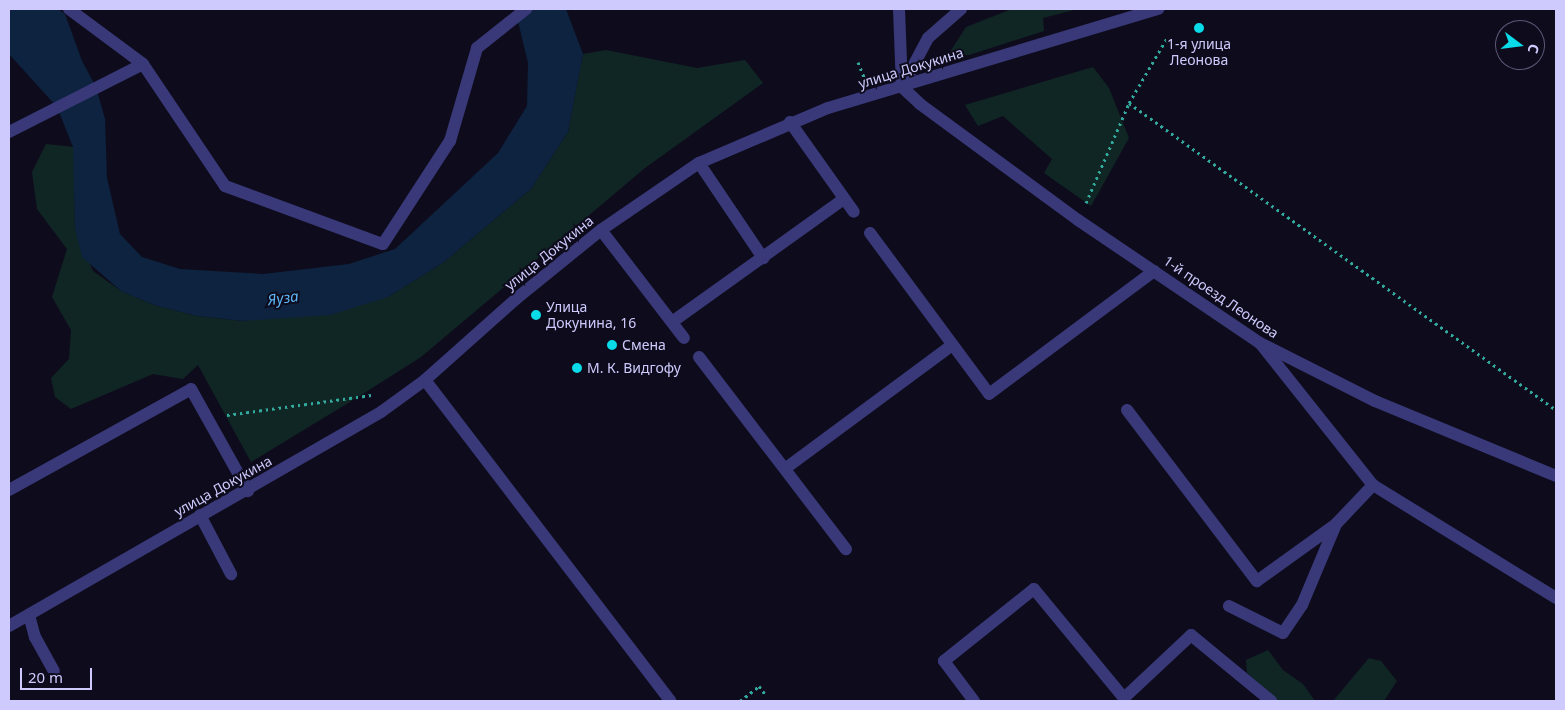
<!DOCTYPE html>
<meta charset="utf-8">
<style>
body{margin:0}
#map{position:relative;width:1565px;height:710px;overflow:hidden;background:#0e0c1c;font-family:"Noto Sans",sans-serif}
div>[style]{position:absolute}
.green>*{inset:0;background:#102624}
.water>*{inset:0;background:#0d233f}
.path>*{height:3px;margin-top:-1.5px;transform-origin:0;background:repeating-linear-gradient(90deg,#32a99d 0 2.5px,transparent 0 6.5px)}
.service>*{height:12px;margin:-6px;padding:0 6px;transform-origin:6px;border-radius:6px;background:#39397a}
.minor>*{height:12px;margin:-6px;padding:0 6px;transform-origin:6px;border-radius:6px;background:#39397a}
.tertiary>*{height:12px;margin:-6px;padding:0 6px;transform-origin:6px;border-radius:6px;background:#39397a}
.dots>*{width:14px;height:14px;translate:-50% -50%;box-sizing:border-box;border:2px solid #0e0c1c;border-radius:50%}
span{translate:-50% -50%;white-space:nowrap;text-align:center;line-height:1.15;-webkit-text-stroke:4px #0e0c1c;paint-order:stroke}
.poi-label{font-size:14px;color:#cecafd}
.left{translate:0 -50%;text-align:left}
.street-label{font-size:14px;color:#cecafd}
.water-label{font-size:15px;color:#5db6f8;font-style:italic}
.frame{position:absolute;inset:0;border:10px solid #cecafd;pointer-events:none}
.north{position:absolute;left:1495px;top:20px;width:50px;height:50px;box-sizing:border-box;background:#0e0c1c;border:1px solid #5b5876;border-radius:50%;rotate:105deg;font-size:14px;font-weight:700;line-height:20px;text-align:center;color:#cecafd}
.north::after{content:'';display:block;margin:auto;width:18px;height:22px;background:#0adbe9;clip-path:polygon(50% 0,100% 100%,50% 72%,0 100%)}
.scale{position:absolute;left:20px;top:668px;width:72px;height:22px;box-sizing:border-box;border:2px solid #cecafd;border-top:0;padding-left:6px;font-size:15px;line-height:18px;white-space:nowrap;color:#cecafd;-webkit-text-stroke:4px #0e0c1c;paint-order:stroke}
</style>
<div id="map">
<div class="green">
<div style="clip-path:polygon(1012px 9px,1078px 9px,1043px 18px,1044px 31px,969px 55px,948px 55px,966px 27px)"></div>
<div style="clip-path:polygon(606px 50px,697px 68px,745px 60px,763px 83px,645px 168px,421px 357px,358px 397px,251px 462px,198px 365px,183px 379px,153px 374px,71px 409px,55px 397px,51px 378px,69px 359px,71px 330px,52px 297px,67px 249px,37px 209px,32px 172px,46px 144px,74px 147px,75px 229px,93px 271px,121px 291px,154px 305px,197px 316px,243px 321px,388px 297px,444px 262px,531px 189px,568px 132px,583px 54px)"></div>
<div style="clip-path:polygon(1093px 67px,1109px 88px,1129px 138px,1091px 206px,1044px 173px,1052px 159px,1003px 116px,978px 126px,965px 105px)"></div>
<div style="clip-path:polygon(1268px 650px,1283px 670px,1303px 684px,1315px 701px,1278px 701px,1247px 673px,1246px 660px)"></div>
<div style="clip-path:polygon(1369px 658px,1381px 661px,1397px 681px,1384px 701px,1333px 701px)"></div>
</div>
<div class="water">
<div style="clip-path:polygon(9px 9px,58px 9px,65px 14px,82px 61px,96px 87px,105px 119px,107px 178px,120px 234px,142px 257px,180px 269px,263px 274px,349px 264px,395px 249px,498px 153px,527px 106px,528px 63px,515px 9px,566px 9px,583px 54px,568px 132px,531px 189px,444px 262px,388px 297px,330px 315px,243px 321px,197px 316px,154px 305px,121px 291px,82px 257px,75px 229px,73px 147px,57px 107px,9px 54px)"></div>
</div>
<div class="path">
<div style="left:858px;top:62px;width:16px;rotate:68deg"></div>
<div style="left:1129px;top:103px;width:526px;rotate:35.71deg"></div>
<div style="left:1086px;top:203px;width:109px;rotate:-66.7deg"></div>
<div style="left:1129px;top:103px;width:75px;rotate:-59.7deg"></div>
<div style="left:227px;top:415px;width:146px;rotate:-7.9deg"></div>
<div style="left:740px;top:701px;width:24px;rotate:-38deg"></div>
<div style="left:759px;top:686px;width:10px;rotate:53deg"></div>
</div>
<div class="service">
<div style="left:69px;top:9px;width:92px;rotate:36.6deg"></div>
<div style="left:899px;top:9px;width:78px;rotate:87.8deg"></div>
<div style="left:902px;top:87px;width:55px;rotate:-62deg"></div>
<div style="left:928px;top:38px;width:44px;rotate:-41.3deg"></div>
<div style="left:790px;top:122px;width:110px;rotate:54.6deg"></div>
<div style="left:9px;top:132px;width:150px;rotate:-26.9deg"></div>
<div style="left:143px;top:64px;width:147px;rotate:56.1deg"></div>
<div style="left:225px;top:186px;width:168px;rotate:20.2deg"></div>
<div style="left:383px;top:244px;width:123px;rotate:-57deg"></div>
<div style="left:450px;top:141px;width:97px;rotate:-73.8deg"></div>
<div style="left:477px;top:48px;width:63px;rotate:-38.5deg"></div>
<div style="left:699px;top:163px;width:115px;rotate:56deg"></div>
<div style="left:601px;top:230px;width:136px;rotate:52.5deg"></div>
<div style="left:870px;top:233px;width:200px;rotate:53.5deg"></div>
<div style="left:989px;top:394px;width:206px;rotate:-36.7deg"></div>
<div style="left:672px;top:322px;width:211px;rotate:-35.6deg"></div>
<div style="left:1260px;top:343px;width:181px;rotate:51.5deg"></div>
<div style="left:1373px;top:485px;width:215px;rotate:31.7deg"></div>
<div style="left:699px;top:357px;width:242px;rotate:52.6deg"></div>
<div style="left:425px;top:380px;width:404px;rotate:52.6deg"></div>
<div style="left:1127px;top:410px;width:215px;rotate:52.8deg"></div>
<div style="left:1257px;top:581px;width:97px;rotate:-35.8deg"></div>
<div style="left:786px;top:468px;width:207px;rotate:-36.5deg"></div>
<div style="left:9px;top:490px;width:208px;rotate:-29deg"></div>
<div style="left:191px;top:389px;width:117px;rotate:60.8deg"></div>
<div style="left:200px;top:515px;width:67px;rotate:62.3deg"></div>
<div style="left:1229px;top:606px;width:60px;rotate:26.6deg"></div>
<div style="left:1283px;top:633px;width:34px;rotate:-56deg"></div>
<div style="left:1302px;top:605px;width:88px;rotate:-67.2deg"></div>
<div style="left:1336px;top:524px;width:54px;rotate:-46.5deg"></div>
<div style="left:29px;top:615px;width:23px;rotate:75deg"></div>
<div style="left:35px;top:637px;width:39px;rotate:61deg"></div>
<div style="left:974px;top:701px;width:50px;rotate:-126.9deg"></div>
<div style="left:944px;top:661px;width:115px;rotate:-38.7deg"></div>
<div style="left:1034px;top:589px;width:141px;rotate:50.5deg"></div>
<div style="left:1124px;top:698px;width:92px;rotate:-43.2deg"></div>
<div style="left:1191px;top:635px;width:104px;rotate:39.5deg"></div>
</div>
<div class="minor">
<div style="left:902px;top:87px;width:25px;rotate:43deg"></div>
<div style="left:920px;top:104px;width:196px;rotate:36.3deg"></div>
<div style="left:1078px;top:220px;width:220px;rotate:34.1deg"></div>
<div style="left:1260px;top:343px;width:129px;rotate:26.8deg"></div>
<div style="left:1375px;top:401px;width:196px;rotate:22.5deg"></div>
</div>
<div class="tertiary">
<div style="left:9px;top:626px;width:429px;rotate:-29.9deg"></div>
<div style="left:381px;top:412px;width:54px;rotate:-36deg"></div>
<div style="left:425px;top:380px;width:123px;rotate:-41.7deg"></div>
<div style="left:517px;top:298px;width:108px;rotate:-39deg"></div>
<div style="left:601px;top:230px;width:119px;rotate:-34.4deg"></div>
<div style="left:699px;top:163px;width:140px;rotate:-23.1deg"></div>
<div style="left:828px;top:108px;width:345px;rotate:-16.7deg"></div>
</div>
<div class="dots">
<div style="left:1199px;top:28px;background:#0adbe9"></div>
<div style="left:536px;top:315px;background:#0adbe9"></div>
<div style="left:612px;top:345px;background:#0adbe9"></div>
<div style="left:577px;top:368px;background:#0adbe9"></div>
</div>
<div class="poi-label">
<span style="left:1199px;top:52px">1-я улица<br>Леонова</span>
<span class="left" style="left:546px;top:315px">Улица<br>Докунина, 16</span>
<span class="left" style="left:622px;top:345px">Смена</span>
<span class="left" style="left:587px;top:368px">М. К. Видгофу</span>
</div>
<div class="street-label">
<span style="left:911px;top:68px;rotate:-17deg">улица Докукина</span>
<span style="left:549px;top:253px;rotate:-39deg">улица Докукина</span>
<span style="left:1221px;top:297px;rotate:34deg">1-й проезд Леонова</span>
<span style="left:223px;top:486px;rotate:-29deg">улица Докукина</span>
</div>
<div class="water-label">
<span style="left:283px;top:298px;rotate:-8deg">Яуза</span>
</div>
<div class="frame"></div>
<div class="north">С</div>
<div class="scale">20 m</div>
</div>
